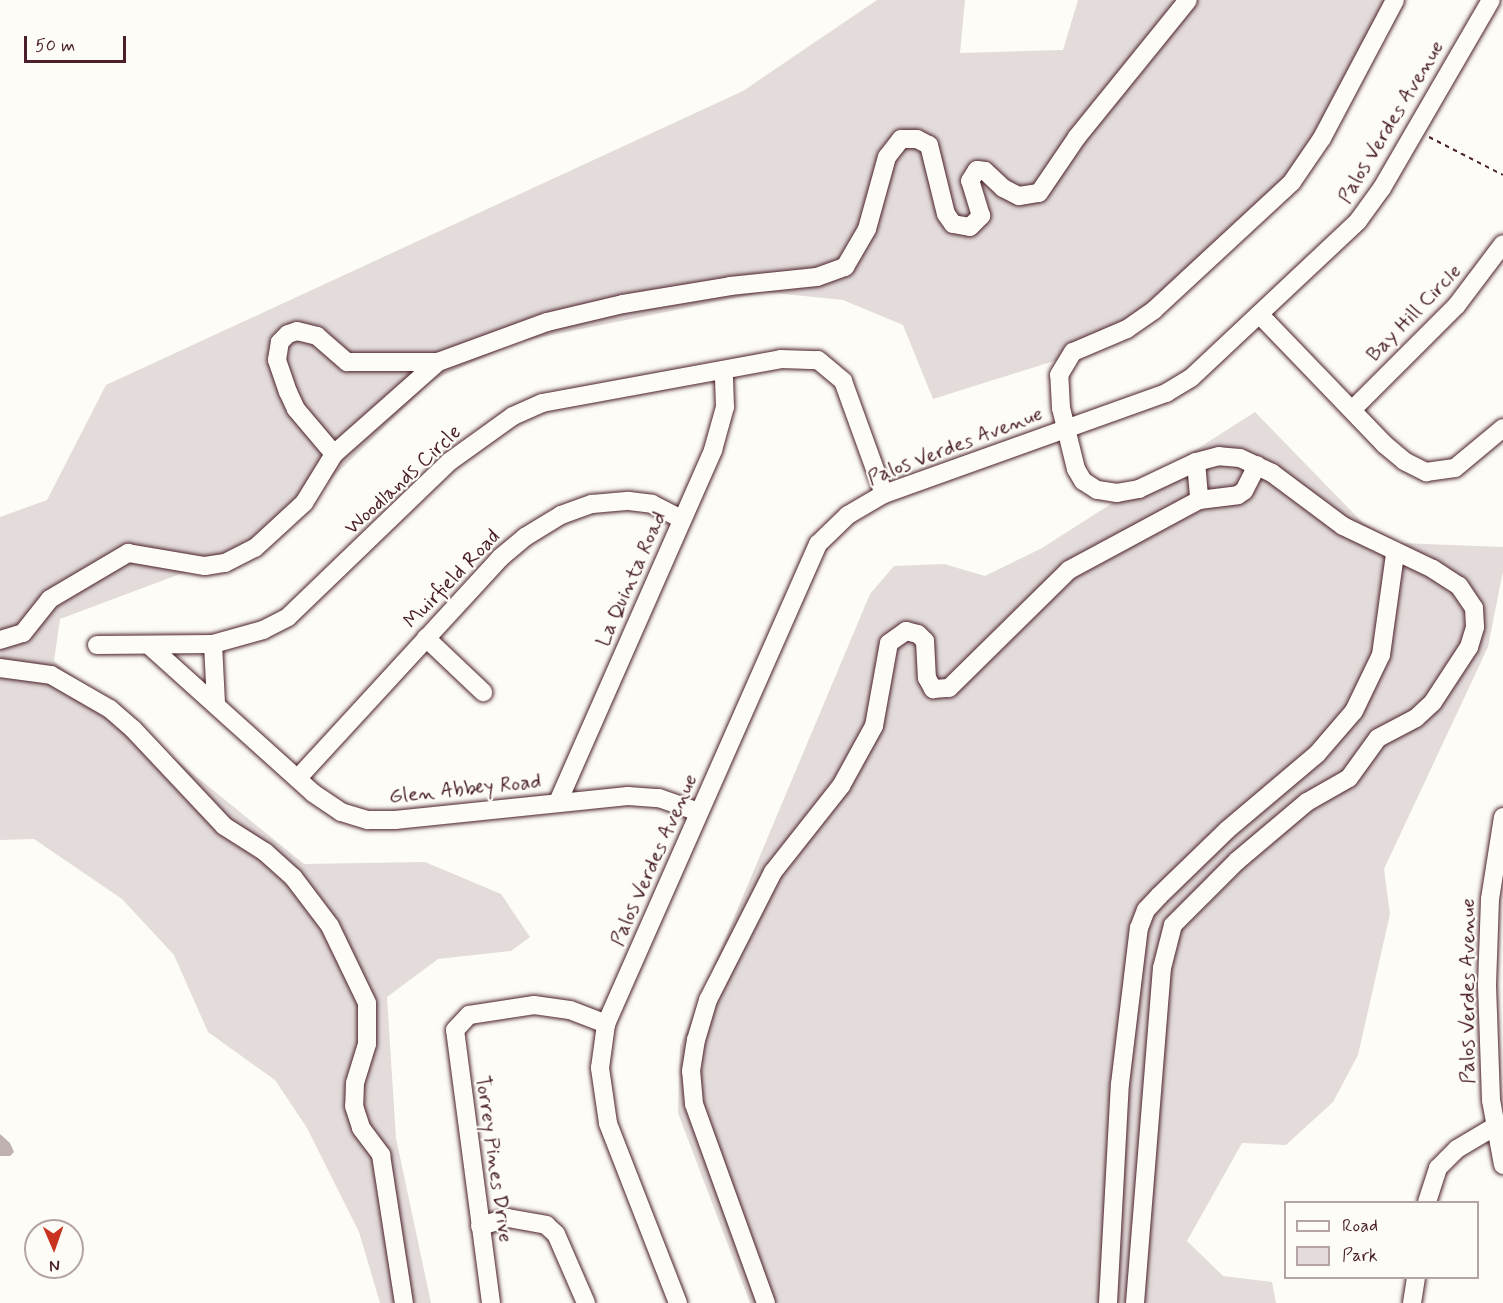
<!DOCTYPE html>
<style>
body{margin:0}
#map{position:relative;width:1503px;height:1303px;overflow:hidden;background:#fdfcf7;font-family:Mynerve,sans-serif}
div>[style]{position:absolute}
.green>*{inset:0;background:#e3dcda}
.water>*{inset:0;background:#c0b1b1}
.path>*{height:2px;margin-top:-1px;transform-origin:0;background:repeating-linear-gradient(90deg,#4a1f2b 0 4.5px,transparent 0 9px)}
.roads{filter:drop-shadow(0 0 2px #4a1f2b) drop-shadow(0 0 2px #4a1f2b)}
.minor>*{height:18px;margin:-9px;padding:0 9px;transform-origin:9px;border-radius:9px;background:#fdfcf7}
span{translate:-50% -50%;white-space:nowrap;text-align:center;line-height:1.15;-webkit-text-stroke:4.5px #fdfcf7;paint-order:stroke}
.street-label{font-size:21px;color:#4a1f2b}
.legend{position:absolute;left:1284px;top:1201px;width:195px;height:78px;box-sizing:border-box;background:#fdfcf7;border:2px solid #b5a4a5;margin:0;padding:8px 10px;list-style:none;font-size:18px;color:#4a1f2b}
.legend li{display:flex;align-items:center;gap:12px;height:30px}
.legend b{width:30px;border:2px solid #b5a4a5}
.north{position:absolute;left:24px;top:1219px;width:60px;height:60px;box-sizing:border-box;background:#fdfcf7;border:2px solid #b5a4a5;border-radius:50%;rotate:178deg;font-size:16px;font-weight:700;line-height:24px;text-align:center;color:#4a1f2b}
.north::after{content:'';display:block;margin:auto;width:21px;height:27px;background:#c8321e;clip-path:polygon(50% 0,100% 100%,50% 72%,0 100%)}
.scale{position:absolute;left:24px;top:36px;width:102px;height:27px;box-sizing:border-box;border:3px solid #4a1f2b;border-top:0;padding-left:8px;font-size:18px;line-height:21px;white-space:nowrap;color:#4a1f2b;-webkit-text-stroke:4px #fdfcf7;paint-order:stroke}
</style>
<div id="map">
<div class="green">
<div style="clip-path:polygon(877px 0,965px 0,960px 53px,1063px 50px,1078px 0,1394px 0,1299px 177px,1121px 340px,933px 399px,903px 325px,843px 300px,765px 292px,517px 342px,433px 380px,245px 562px,180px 574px,60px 619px,54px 661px,304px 864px,425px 862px,501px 894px,530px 937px,511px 951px,438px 959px,387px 997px,396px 1138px,431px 1303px,380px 1303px,359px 1232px,307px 1128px,275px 1080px,208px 1032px,174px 955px,122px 899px,34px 839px,0 840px,0 517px,47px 500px,106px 385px,743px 91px)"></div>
<div style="clip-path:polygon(1255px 412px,1363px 523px,1400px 543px,1503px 547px,1503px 571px,1488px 647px,1384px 869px,1390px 914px,1358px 1055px,1333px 1102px,1286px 1145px,1242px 1143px,1187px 1241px,1223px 1276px,1272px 1282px,1276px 1303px,750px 1303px,678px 1113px,680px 1046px,870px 594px,894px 566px,944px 564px,985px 576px,1042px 548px)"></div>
</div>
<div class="water">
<div style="clip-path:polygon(0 1134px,10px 1143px,14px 1152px,10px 1156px,0 1156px)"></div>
</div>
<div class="path">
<div style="left:1429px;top:137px;width:83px;rotate:27.2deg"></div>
</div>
<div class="roads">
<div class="minor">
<div style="left:1261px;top:316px;width:178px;rotate:46.1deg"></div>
<div style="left:1384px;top:444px;width:26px;rotate:40deg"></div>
<div style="left:1404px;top:461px;width:25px;rotate:27deg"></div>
<div style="left:1426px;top:472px;width:29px;rotate:-8deg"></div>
<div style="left:1455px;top:468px;width:62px;rotate:-39.8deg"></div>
<div style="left:1353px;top:409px;width:147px;rotate:-45deg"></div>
<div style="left:1457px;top:305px;width:76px;rotate:-53deg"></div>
<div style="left:334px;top:454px;width:59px;rotate:-130.2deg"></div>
<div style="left:296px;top:409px;width:19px;rotate:-115deg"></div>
<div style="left:288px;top:392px;width:34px;rotate:-109deg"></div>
<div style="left:277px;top:360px;width:18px;rotate:-81deg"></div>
<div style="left:280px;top:342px;width:11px;rotate:-45deg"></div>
<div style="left:288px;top:334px;width:9px;rotate:-18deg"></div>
<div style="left:297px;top:331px;width:21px;rotate:14deg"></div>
<div style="left:317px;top:336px;width:40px;rotate:41deg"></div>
<div style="left:347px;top:362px;width:91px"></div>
<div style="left:1196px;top:462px;width:38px;rotate:85deg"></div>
<div style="left:426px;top:638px;width:79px;rotate:43.5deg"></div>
<div style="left:0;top:640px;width:24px;rotate:-17deg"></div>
<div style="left:23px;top:633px;width:43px;rotate:-51.5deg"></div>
<div style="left:50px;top:599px;width:91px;rotate:-30.5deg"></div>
<div style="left:128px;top:553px;width:78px;rotate:9.6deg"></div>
<div style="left:205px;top:566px;width:20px;rotate:-9deg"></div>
<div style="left:225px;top:563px;width:34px;rotate:-27deg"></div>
<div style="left:255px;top:548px;width:67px;rotate:-42.6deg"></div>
<div style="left:304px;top:503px;width:57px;rotate:-58.5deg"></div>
<div style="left:334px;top:454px;width:139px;rotate:-41.5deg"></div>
<div style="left:438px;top:362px;width:116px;rotate:-20.2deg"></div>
<div style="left:547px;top:322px;width:78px;rotate:-13.3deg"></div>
<div style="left:623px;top:304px;width:109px;rotate:-9.5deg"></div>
<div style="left:730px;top:286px;width:87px;rotate:-5.9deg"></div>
<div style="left:817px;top:277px;width:30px;rotate:-20deg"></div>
<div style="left:845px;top:267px;width:44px;rotate:-59.9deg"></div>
<div style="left:867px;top:229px;width:75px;rotate:-74.5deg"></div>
<div style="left:887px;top:157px;width:23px;rotate:-52deg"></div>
<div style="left:901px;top:139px;width:16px"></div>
<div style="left:917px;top:139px;width:13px;rotate:27deg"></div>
<div style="left:929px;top:145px;width:71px;rotate:76.2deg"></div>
<div style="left:946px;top:214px;width:12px;rotate:55deg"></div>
<div style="left:953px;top:224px;width:17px;rotate:10deg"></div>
<div style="left:970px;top:227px;width:16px;rotate:-45deg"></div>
<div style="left:981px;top:216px;width:37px;rotate:-107deg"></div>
<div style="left:970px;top:181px;width:13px;rotate:-58deg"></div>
<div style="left:977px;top:170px;width:8px;rotate:7deg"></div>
<div style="left:985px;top:171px;width:25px;rotate:43deg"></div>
<div style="left:1003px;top:188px;width:18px;rotate:27deg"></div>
<div style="left:1019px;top:196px;width:20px;rotate:-9deg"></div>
<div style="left:1039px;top:193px;width:68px;rotate:-55.8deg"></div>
<div style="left:1077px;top:137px;width:176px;rotate:-51deg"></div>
<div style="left:213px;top:644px;width:59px;rotate:87.1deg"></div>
<div style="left:97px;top:645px;width:116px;rotate:-0.5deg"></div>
<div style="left:213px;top:644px;width:52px;rotate:-15.6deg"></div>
<div style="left:263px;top:630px;width:28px;rotate:-27deg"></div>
<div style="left:288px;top:617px;width:223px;rotate:-43.9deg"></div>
<div style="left:449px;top:462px;width:79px;rotate:-35.7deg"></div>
<div style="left:513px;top:416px;width:32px;rotate:-24deg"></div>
<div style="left:542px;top:403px;width:243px;rotate:-10.4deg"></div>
<div style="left:781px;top:359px;width:37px;rotate:2deg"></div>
<div style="left:818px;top:360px;width:33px;rotate:40deg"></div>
<div style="left:843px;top:381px;width:120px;rotate:70.1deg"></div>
<div style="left:151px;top:647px;width:218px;rotate:42deg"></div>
<div style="left:313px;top:793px;width:34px;rotate:34deg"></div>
<div style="left:341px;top:812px;width:28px;rotate:17deg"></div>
<div style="left:368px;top:820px;width:27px"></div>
<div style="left:395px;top:820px;width:234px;rotate:-5.9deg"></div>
<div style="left:628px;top:796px;width:31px;rotate:4deg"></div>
<div style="left:659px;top:798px;width:42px;rotate:19.3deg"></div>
<div style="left:0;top:668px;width:51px;rotate:7.8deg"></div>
<div style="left:51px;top:675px;width:68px;rotate:30deg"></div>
<div style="left:110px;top:709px;width:30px;rotate:41deg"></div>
<div style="left:133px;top:729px;width:133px;rotate:46.8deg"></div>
<div style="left:224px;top:826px;width:49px;rotate:32.4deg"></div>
<div style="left:265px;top:852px;width:38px;rotate:42deg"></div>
<div style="left:293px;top:877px;width:61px;rotate:52.9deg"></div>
<div style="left:330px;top:926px;width:85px;rotate:64.3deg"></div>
<div style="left:367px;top:1003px;width:41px;rotate:90deg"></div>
<div style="left:367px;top:1044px;width:41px;rotate:107.1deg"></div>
<div style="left:355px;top:1083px;width:23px;rotate:92deg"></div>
<div style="left:354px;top:1106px;width:23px;rotate:72deg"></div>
<div style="left:361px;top:1128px;width:34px;rotate:53deg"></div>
<div style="left:381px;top:1155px;width:150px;rotate:81.2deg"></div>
<div style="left:298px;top:778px;width:299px;rotate:-47.4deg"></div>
<div style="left:500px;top:558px;width:33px;rotate:-40deg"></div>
<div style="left:525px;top:537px;width:42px;rotate:-31.4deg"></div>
<div style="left:561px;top:515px;width:33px;rotate:-20deg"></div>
<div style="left:592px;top:504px;width:37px;rotate:-5deg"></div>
<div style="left:629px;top:501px;width:23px;rotate:7deg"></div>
<div style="left:652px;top:504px;width:33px;rotate:27deg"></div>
<div style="left:558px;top:802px;width:385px;rotate:-66.2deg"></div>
<div style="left:713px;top:450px;width:45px;rotate:-74.4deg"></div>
<div style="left:725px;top:407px;width:37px;rotate:-92deg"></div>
<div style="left:1503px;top:817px;width:83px;rotate:99deg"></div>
<div style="left:1490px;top:899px;width:86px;rotate:92deg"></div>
<div style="left:1487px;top:985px;width:115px;rotate:88deg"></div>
<div style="left:1491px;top:1100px;width:66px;rotate:79.5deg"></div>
<div style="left:1427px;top:1202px;width:36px;rotate:-72deg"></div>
<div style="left:1438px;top:1168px;width:27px;rotate:-45deg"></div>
<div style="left:1457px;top:1149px;width:43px;rotate:-30.7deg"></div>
<div style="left:480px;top:1226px;width:29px;rotate:-16deg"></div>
<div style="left:508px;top:1218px;width:39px;rotate:10deg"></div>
<div style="left:546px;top:1225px;width:13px;rotate:42deg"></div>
<div style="left:556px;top:1234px;width:75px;rotate:66.5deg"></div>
<div style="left:491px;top:1303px;width:275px;rotate:-97.5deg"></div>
<div style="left:455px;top:1030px;width:21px;rotate:-47deg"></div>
<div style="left:469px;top:1015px;width:66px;rotate:-8.7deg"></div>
<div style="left:534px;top:1005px;width:36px;rotate:8deg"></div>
<div style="left:570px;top:1010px;width:39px;rotate:21deg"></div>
<div style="left:678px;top:1303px;width:193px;rotate:-111.3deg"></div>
<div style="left:608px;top:1123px;width:56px;rotate:-98.3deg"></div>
<div style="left:600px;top:1068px;width:44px;rotate:-82.2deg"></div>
<div style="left:606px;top:1024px;width:525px;rotate:-66.17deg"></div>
<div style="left:818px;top:544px;width:42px;rotate:-44deg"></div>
<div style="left:848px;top:515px;width:42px;rotate:-30.3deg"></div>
<div style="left:884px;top:494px;width:300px;rotate:-19.7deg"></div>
<div style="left:1166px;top:393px;width:29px;rotate:-31deg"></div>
<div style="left:1191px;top:378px;width:229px;rotate:-43.2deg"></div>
<div style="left:1358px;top:221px;width:41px;rotate:-54deg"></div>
<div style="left:1382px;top:188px;width:217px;rotate:-59.9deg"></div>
<div style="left:766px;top:1303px;width:212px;rotate:-109.9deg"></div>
<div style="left:694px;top:1104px;width:33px;rotate:-95deg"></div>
<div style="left:691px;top:1071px;width:31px;rotate:-81deg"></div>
<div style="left:696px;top:1040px;width:42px;rotate:-73.3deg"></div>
<div style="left:708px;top:1000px;width:144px;rotate:-63.1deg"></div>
<div style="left:773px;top:872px;width:110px;rotate:-51.7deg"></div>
<div style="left:841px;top:786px;width:68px;rotate:-61.2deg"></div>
<div style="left:874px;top:726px;width:84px;rotate:-79.8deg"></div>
<div style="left:889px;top:643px;width:21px;rotate:-35deg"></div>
<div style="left:906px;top:631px;width:12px;rotate:14deg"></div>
<div style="left:918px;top:634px;width:10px;rotate:45deg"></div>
<div style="left:925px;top:641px;width:37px;rotate:87deg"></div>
<div style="left:927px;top:678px;width:13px;rotate:61deg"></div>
<div style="left:933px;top:689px;width:16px;rotate:-4deg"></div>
<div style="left:949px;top:688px;width:168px;rotate:-44.5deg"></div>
<div style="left:1069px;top:570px;width:148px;rotate:-28.3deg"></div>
<div style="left:1199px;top:500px;width:39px;rotate:-7deg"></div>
<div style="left:1238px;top:495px;width:7px;rotate:-34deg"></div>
<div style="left:1244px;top:491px;width:29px;rotate:-63deg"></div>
<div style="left:1108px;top:1303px;width:219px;rotate:-86.9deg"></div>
<div style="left:1120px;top:1084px;width:157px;rotate:-83.1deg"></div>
<div style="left:1139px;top:928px;width:19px;rotate:-69deg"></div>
<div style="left:1146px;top:910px;width:19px;rotate:-47deg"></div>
<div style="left:1159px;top:896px;width:95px;rotate:-44.1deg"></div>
<div style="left:1227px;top:830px;width:118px;rotate:-40.2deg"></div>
<div style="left:1317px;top:754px;width:57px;rotate:-49.3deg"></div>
<div style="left:1354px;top:711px;width:62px;rotate:-64.3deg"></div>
<div style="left:1381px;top:655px;width:102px;rotate:-82.1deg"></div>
<div style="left:1135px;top:1303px;width:336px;rotate:-85.4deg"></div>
<div style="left:1162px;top:968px;width:44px;rotate:-75.7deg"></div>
<div style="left:1173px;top:925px;width:91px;rotate:-45deg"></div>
<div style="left:1237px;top:861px;width:92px;rotate:-40.1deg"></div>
<div style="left:1307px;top:802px;width:48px;rotate:-29.7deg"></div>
<div style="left:1349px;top:778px;width:49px;rotate:-54.1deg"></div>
<div style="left:1378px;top:738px;width:43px;rotate:-27.8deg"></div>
<div style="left:1416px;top:718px;width:23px;rotate:-43deg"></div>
<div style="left:1433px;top:702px;width:66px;rotate:-56.8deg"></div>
<div style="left:1469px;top:647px;width:21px;rotate:-73deg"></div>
<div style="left:1475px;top:627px;width:19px;rotate:-93deg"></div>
<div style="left:1474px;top:608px;width:27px;rotate:-124deg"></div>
<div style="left:1459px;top:586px;width:31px;rotate:-147deg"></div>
<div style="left:1433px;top:569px;width:100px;rotate:-154.5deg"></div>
<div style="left:1343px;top:526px;width:89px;rotate:-143.3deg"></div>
<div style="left:1272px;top:473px;width:35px;rotate:-155deg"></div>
<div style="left:1240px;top:458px;width:21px;rotate:-175deg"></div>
<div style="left:1219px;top:456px;width:24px;rotate:165deg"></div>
<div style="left:1196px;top:462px;width:63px;rotate:154.7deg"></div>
<div style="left:1139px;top:489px;width:22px;rotate:170deg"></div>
<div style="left:1117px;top:493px;width:20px;rotate:-171deg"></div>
<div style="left:1097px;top:490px;width:17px;rotate:-147deg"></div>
<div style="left:1083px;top:481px;width:14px;rotate:-120deg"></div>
<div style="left:1076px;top:469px;width:63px;rotate:-103.8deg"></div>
<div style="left:1061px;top:408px;width:33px;rotate:-93deg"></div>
<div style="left:1059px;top:375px;width:27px;rotate:-59deg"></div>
<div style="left:1073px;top:352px;width:59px;rotate:-23.1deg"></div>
<div style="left:1127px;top:329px;width:33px;rotate:-35deg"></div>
<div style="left:1154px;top:310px;width:188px;rotate:-42.8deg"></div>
<div style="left:1292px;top:182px;width:53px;rotate:-55.7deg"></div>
<div style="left:1322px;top:138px;width:156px;rotate:-62.1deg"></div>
<div style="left:1412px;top:1303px;width:25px;rotate:-81deg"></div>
</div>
</div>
<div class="street-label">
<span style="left:1391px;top:122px;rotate:-59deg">Palos Verdes Avenue</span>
<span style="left:1414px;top:313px;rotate:-46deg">Bay Hill Circle</span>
<span style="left:955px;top:446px;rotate:-21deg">Palos Verdes Avenue</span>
<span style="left:403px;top:480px;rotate:-43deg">Woodlands Circle</span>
<span style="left:452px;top:579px;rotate:-46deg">Muirfield Road</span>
<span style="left:631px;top:579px;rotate:-66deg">La Quinta Road</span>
<span style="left:465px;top:789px;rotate:-6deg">Glen Abbey Road</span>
<span style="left:654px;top:860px;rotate:-66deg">Palos Verdes Avenue</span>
<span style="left:1468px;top:991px;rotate:-90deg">Palos Verdes Avenue</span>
<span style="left:494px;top:1159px;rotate:82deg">Torrey Pines Drive</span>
</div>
<ul class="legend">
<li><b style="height:8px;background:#fdfcf7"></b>Road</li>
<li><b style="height:16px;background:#e3dcda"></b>Park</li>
</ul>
<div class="north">N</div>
<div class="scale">50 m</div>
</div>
